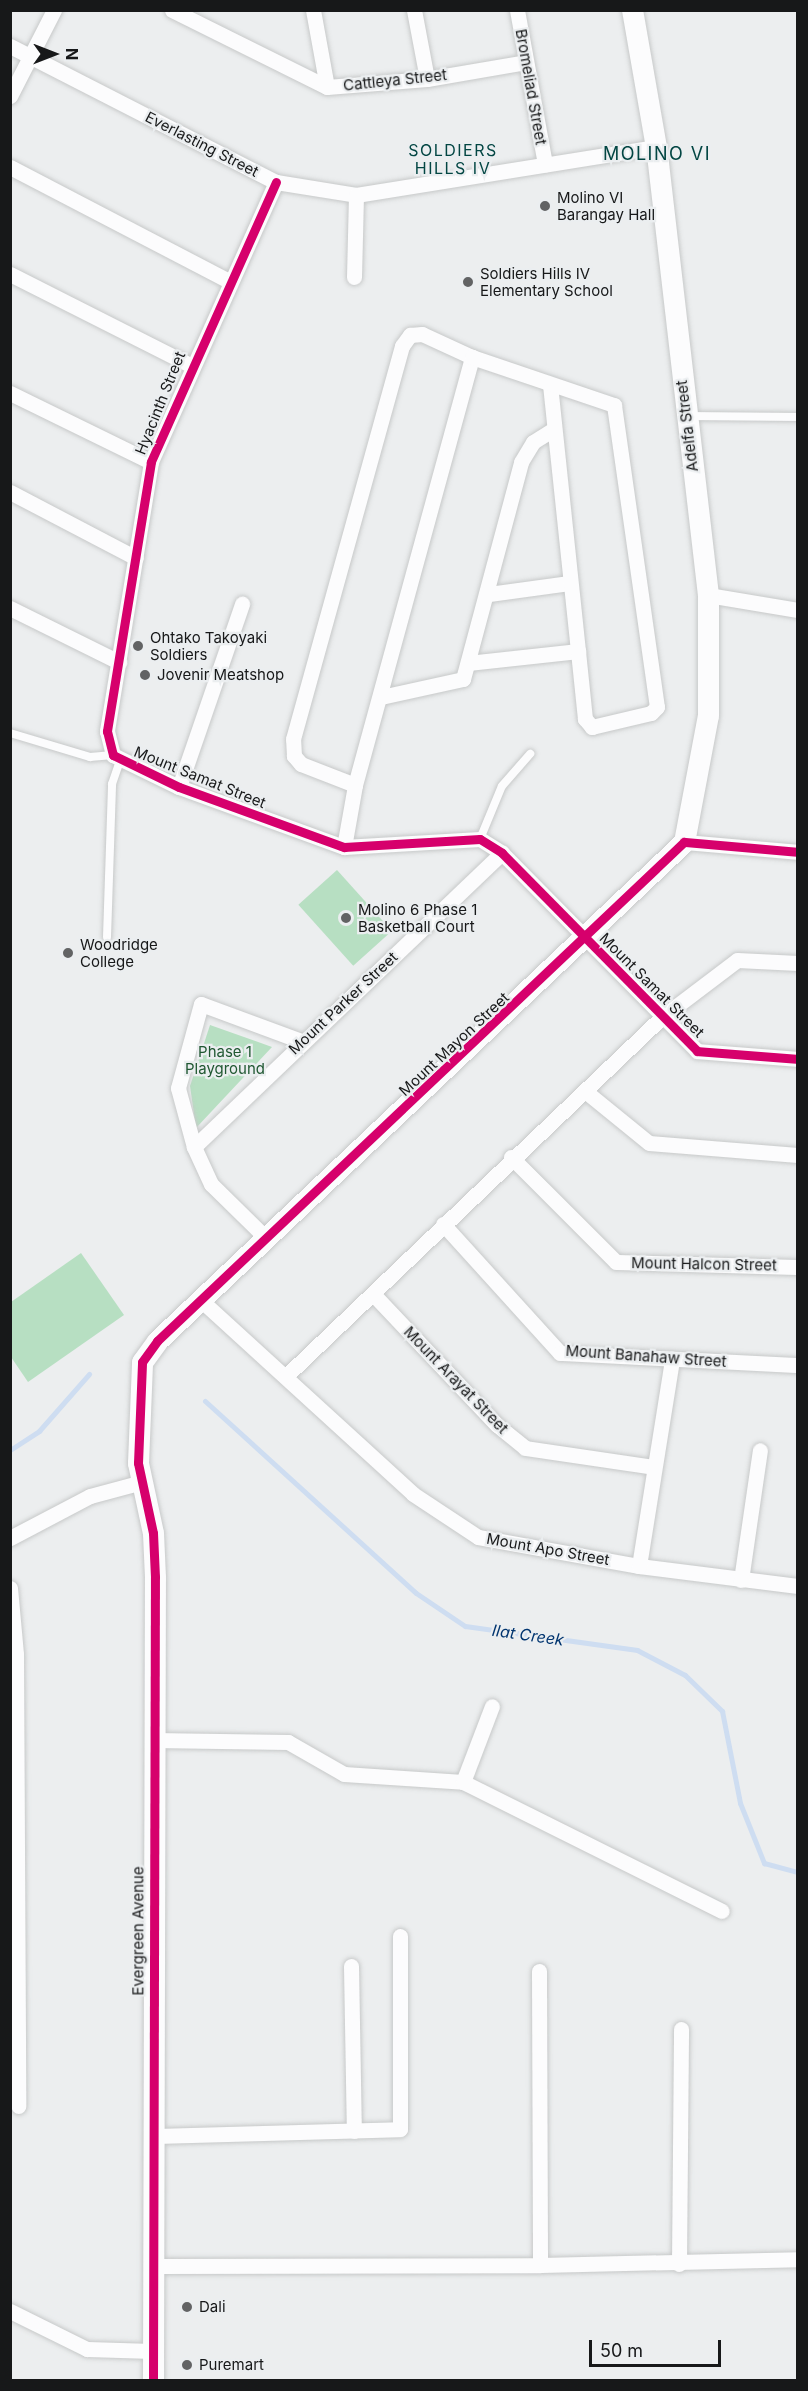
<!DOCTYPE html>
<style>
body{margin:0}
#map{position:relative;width:808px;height:2391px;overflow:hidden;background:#eceeef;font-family:Inter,sans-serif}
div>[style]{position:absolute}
.green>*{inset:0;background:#b7dfc2;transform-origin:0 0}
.stream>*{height:5px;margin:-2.5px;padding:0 2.5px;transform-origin:2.5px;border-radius:2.5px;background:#ceddf1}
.roads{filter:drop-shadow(0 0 2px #c7c9c9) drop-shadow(0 0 2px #c7c9c9)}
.lane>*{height:8px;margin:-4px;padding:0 4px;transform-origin:4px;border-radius:4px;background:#fcfcfd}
.street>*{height:15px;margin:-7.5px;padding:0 7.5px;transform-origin:7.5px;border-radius:7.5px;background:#fcfcfd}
.secondary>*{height:21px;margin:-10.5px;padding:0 10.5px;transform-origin:10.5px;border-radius:10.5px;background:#fcfcfd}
.cycleway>*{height:9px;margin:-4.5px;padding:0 4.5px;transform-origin:4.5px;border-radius:4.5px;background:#d6006c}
.dots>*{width:16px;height:16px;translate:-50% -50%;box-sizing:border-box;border:3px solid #ebeef0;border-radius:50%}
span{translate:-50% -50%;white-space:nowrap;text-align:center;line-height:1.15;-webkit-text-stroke:4.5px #ebeef0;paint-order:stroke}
.street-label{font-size:15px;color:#171819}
.poi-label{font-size:15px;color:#171819}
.left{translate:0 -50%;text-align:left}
.park-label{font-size:15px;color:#205832}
.neighbourhood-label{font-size:16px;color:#034643;letter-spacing:1.5px}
.water-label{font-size:16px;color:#00346f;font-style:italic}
.quarter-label{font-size:18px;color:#034643;letter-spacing:1.5px}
.frame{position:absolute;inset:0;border:12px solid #171819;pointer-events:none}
.north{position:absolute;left:24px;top:24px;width:60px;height:60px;-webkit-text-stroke:4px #ebeef0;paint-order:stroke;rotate:90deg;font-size:16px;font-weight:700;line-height:24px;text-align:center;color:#171819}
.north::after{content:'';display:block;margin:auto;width:21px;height:27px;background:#171819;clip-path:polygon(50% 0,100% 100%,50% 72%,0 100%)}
.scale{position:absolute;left:589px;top:2340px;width:132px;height:27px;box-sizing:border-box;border:3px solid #171819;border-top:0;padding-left:8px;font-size:18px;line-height:21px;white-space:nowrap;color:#171819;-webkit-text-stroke:4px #ebeef0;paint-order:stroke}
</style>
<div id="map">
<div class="green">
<div style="left:337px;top:870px;width:82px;height:52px;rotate:48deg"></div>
<div style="clip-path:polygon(210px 1025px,272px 1047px,196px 1128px,190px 1086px)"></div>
<div style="clip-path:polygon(81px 1253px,124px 1315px,28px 1382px,11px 1357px,11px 1302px)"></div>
</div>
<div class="stream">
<div style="left:205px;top:1401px;width:285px;rotate:42.3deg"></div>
<div style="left:416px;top:1593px;width:59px;rotate:34deg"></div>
<div style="left:465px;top:1626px;width:174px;rotate:7.9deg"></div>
<div style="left:637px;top:1650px;width:54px;rotate:27.5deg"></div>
<div style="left:685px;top:1675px;width:52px;rotate:44.2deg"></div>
<div style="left:722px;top:1711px;width:94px;rotate:78.9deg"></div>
<div style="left:740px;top:1803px;width:65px;rotate:68.2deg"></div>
<div style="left:764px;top:1863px;width:35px;rotate:15deg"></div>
<div style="left:10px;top:1450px;width:35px;rotate:-33deg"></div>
<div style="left:39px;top:1431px;width:76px;rotate:-48.7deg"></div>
</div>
<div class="roads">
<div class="lane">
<div style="left:690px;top:416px;width:108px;rotate:0.5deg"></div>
<div style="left:10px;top:733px;width:84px;rotate:16.7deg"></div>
<div style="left:90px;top:757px;width:23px;rotate:-5deg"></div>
<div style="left:480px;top:839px;width:57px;rotate:-67.5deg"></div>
<div style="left:502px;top:786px;width:43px;rotate:-48.8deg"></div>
<div style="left:107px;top:937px;width:153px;rotate:-88.1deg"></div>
<div style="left:112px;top:784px;width:24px;rotate:-71deg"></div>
</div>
<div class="street">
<div style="left:172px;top:10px;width:173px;rotate:26.4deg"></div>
<div style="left:327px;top:87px;width:100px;rotate:-4.6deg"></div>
<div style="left:427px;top:79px;width:100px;rotate:-9.7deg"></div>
<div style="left:313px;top:10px;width:78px;rotate:79.7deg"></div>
<div style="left:414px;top:10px;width:70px;rotate:79.3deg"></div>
<div style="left:517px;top:10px;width:157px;rotate:79.7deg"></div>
<div style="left:10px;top:46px;width:299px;rotate:27.1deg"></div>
<div style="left:276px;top:182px;width:81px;rotate:9.2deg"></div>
<div style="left:356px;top:195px;width:304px;rotate:-9.1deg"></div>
<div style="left:10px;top:96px;width:97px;rotate:-62.9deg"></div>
<div style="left:10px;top:167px;width:247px;rotate:27.5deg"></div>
<div style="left:276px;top:182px;width:307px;rotate:114.1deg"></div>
<div style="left:151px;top:462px;width:273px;rotate:99.3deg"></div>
<div style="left:107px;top:731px;width:25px;rotate:76deg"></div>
<div style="left:113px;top:755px;width:73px;rotate:25.9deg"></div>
<div style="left:179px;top:787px;width:176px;rotate:20deg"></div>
<div style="left:344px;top:847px;width:136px;rotate:-3.4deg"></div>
<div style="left:480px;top:839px;width:26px;rotate:32deg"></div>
<div style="left:502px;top:853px;width:278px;rotate:45.4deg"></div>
<div style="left:697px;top:1051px;width:101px;rotate:4.5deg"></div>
<div style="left:10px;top:274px;width:202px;rotate:26.8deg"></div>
<div style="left:354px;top:277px;width:82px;rotate:-88.6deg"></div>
<div style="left:10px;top:393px;width:157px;rotate:26.1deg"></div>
<div style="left:10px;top:492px;width:142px;rotate:27.6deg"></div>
<div style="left:489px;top:594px;width:81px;rotate:-7.8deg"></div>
<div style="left:708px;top:595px;width:91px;rotate:9.5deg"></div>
<div style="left:10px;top:608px;width:122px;rotate:26.4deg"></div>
<div style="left:468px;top:663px;width:111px;rotate:-6.2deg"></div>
<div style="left:578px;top:651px;width:268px;rotate:-96deg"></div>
<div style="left:381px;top:697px;width:84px;rotate:-12.4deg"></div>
<div style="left:463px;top:679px;width:225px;rotate:-75deg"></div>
<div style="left:521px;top:462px;width:23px;rotate:-59deg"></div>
<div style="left:533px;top:442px;width:25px;rotate:-32deg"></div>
<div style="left:355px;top:785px;width:58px;rotate:-158.7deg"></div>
<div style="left:301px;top:764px;width:11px;rotate:-131deg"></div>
<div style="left:294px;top:756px;width:17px;rotate:-93deg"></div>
<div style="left:293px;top:739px;width:408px;rotate:-74.5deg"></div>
<div style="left:402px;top:346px;width:14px;rotate:-54deg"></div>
<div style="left:410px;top:335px;width:12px;rotate:-5deg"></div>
<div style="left:422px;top:334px;width:55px;rotate:24.7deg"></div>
<div style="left:179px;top:787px;width:194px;rotate:-71deg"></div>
<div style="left:684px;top:842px;width:114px;rotate:5deg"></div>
<div style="left:344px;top:847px;width:63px;rotate:-79.9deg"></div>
<div style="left:355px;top:785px;width:444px;rotate:-74.7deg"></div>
<div style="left:472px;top:357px;width:150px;rotate:18.7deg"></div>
<div style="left:614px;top:405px;width:305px;rotate:81.9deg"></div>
<div style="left:657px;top:707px;width:8px;rotate:135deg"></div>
<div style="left:651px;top:713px;width:61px;rotate:166.7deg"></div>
<div style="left:592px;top:727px;width:11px;rotate:-131deg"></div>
<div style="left:585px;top:719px;width:68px;rotate:-95.9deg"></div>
<div style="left:585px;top:1091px;width:82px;rotate:39.1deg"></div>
<div style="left:649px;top:1143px;width:149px;rotate:4.6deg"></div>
<div style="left:194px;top:1147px;width:426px;rotate:-43.7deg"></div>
<div style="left:511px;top:1157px;width:148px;rotate:45deg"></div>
<div style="left:616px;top:1262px;width:182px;rotate:1.6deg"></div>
<div style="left:443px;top:1224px;width:174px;rotate:47.8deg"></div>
<div style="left:560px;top:1353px;width:238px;rotate:2.9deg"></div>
<div style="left:267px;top:1239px;width:78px;rotate:-135.5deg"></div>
<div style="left:211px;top:1184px;width:41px;rotate:-114.7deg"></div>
<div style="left:194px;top:1147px;width:61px;rotate:-105.2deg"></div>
<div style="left:178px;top:1088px;width:87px;rotate:-74.7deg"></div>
<div style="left:201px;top:1004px;width:107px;rotate:20.3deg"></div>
<div style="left:374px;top:1295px;width:179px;rotate:46.6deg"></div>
<div style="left:497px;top:1425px;width:36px;rotate:39deg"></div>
<div style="left:525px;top:1448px;width:129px;rotate:8.4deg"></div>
<div style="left:204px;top:1303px;width:283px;rotate:42.4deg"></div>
<div style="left:413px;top:1494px;width:78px;rotate:33.5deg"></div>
<div style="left:478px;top:1537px;width:164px;rotate:10.2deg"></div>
<div style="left:639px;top:1566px;width:160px;rotate:7.2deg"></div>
<div style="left:286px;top:1376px;width:520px;rotate:-43.68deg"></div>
<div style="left:662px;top:1017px;width:94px;rotate:-37.2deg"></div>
<div style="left:737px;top:960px;width:61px;rotate:2.8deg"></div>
<div style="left:10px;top:1538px;width:90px;rotate:-27.7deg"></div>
<div style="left:90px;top:1496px;width:54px;rotate:-15.1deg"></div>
<div style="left:639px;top:1566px;width:210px;rotate:-80.9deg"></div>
<div style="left:741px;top:1580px;width:131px;rotate:-81.7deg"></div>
<div style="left:10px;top:1588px;width:66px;rotate:84.8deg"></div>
<div style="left:16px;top:1654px;width:452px;rotate:89.7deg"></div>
<div style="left:153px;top:1740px;width:135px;rotate:0.8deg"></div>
<div style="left:288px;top:1742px;width:64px;rotate:29.7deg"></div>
<div style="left:344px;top:1774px;width:119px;rotate:3.8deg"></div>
<div style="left:463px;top:1782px;width:289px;rotate:26.5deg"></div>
<div style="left:463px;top:1782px;width:81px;rotate:-69.1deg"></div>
<div style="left:351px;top:1966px;width:165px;rotate:89deg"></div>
<div style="left:539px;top:1971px;width:294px;rotate:89.8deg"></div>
<div style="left:540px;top:2265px;width:258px;rotate:-1.3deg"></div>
<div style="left:154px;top:2136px;width:246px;rotate:-1.6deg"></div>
<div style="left:400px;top:2129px;width:193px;rotate:-90deg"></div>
<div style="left:679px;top:2264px;width:235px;rotate:-89.5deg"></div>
<div style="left:153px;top:2266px;width:387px;rotate:-0.1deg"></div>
<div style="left:10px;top:2311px;width:86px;rotate:26.3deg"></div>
<div style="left:87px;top:2349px;width:66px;rotate:1.7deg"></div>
</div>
<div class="secondary">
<div style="left:153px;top:2380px;width:803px;rotate:-89.86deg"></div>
<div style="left:155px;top:1577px;width:44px;rotate:-92.6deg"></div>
<div style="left:153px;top:1533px;width:72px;rotate:-102.1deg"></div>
<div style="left:138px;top:1463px;width:101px;rotate:-87.7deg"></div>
<div style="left:142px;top:1362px;width:26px;rotate:-54deg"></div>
<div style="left:157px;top:1341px;width:726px;rotate:-43.44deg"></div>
<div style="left:684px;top:842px;width:129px;rotate:-79.3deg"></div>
<div style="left:708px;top:715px;width:120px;rotate:-90deg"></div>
<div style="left:708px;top:595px;width:451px;rotate:-96.6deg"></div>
<div style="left:656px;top:147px;width:139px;rotate:-99.9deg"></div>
</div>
</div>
<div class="cycleway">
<div style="left:276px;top:182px;width:307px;rotate:114.1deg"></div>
<div style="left:151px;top:462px;width:273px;rotate:99.3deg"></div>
<div style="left:107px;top:731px;width:25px;rotate:76deg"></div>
<div style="left:113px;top:755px;width:73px;rotate:25.9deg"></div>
<div style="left:179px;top:787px;width:176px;rotate:20deg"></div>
<div style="left:344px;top:847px;width:136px;rotate:-3.4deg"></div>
<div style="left:480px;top:839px;width:26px;rotate:32deg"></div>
<div style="left:502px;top:853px;width:278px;rotate:45.4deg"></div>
<div style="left:697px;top:1051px;width:101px;rotate:4.5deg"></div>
<div style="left:153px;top:2380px;width:803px;rotate:-89.86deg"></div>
<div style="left:155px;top:1577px;width:44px;rotate:-92.6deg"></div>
<div style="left:153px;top:1533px;width:72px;rotate:-102.1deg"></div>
<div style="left:138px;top:1463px;width:101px;rotate:-87.7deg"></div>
<div style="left:142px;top:1362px;width:26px;rotate:-54deg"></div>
<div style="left:157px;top:1341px;width:726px;rotate:-43.44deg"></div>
<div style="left:684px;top:842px;width:114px;rotate:5deg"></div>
</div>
<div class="dots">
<div style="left:545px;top:206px;background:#626364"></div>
<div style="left:468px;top:282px;background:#626364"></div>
<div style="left:138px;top:646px;background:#626364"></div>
<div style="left:145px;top:675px;background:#626364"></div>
<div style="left:346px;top:918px;background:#626364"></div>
<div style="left:68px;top:953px;background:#626364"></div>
<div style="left:187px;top:2307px;background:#626364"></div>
<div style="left:187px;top:2365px;background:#626364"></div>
</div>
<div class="street-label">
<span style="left:395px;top:80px;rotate:-6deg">Cattleya Street</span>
<span style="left:531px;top:87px;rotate:80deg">Bromeliad Street</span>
<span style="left:202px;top:144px;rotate:27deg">Everlasting Street</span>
<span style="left:160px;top:403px;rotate:-68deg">Hyacinth Street</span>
<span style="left:687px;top:426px;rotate:-97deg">Adelfa Street</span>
<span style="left:200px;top:777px;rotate:22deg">Mount Samat Street</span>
<span style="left:652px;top:985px;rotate:45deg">Mount Samat Street</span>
<span style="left:343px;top:1003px;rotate:-43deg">Mount Parker Street</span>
<span style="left:454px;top:1044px;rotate:-43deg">Mount Mayon Street</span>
<span style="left:704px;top:1264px;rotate:1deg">Mount Halcon Street</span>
<span style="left:646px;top:1356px;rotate:4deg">Mount Banahaw Street</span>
<span style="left:456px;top:1380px;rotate:46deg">Mount Arayat Street</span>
<span style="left:548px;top:1549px;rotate:10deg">Mount Apo Street</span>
<span style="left:138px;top:1931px;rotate:-90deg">Evergreen Avenue</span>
</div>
<div class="poi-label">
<span class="left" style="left:557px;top:206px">Molino VI<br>Barangay Hall</span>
<span class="left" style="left:480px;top:282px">Soldiers Hills IV<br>Elementary School</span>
<span class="left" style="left:150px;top:646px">Ohtako Takoyaki<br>Soldiers</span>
<span class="left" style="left:157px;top:675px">Jovenir Meatshop</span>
<span class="left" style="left:358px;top:918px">Molino 6 Phase 1<br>Basketball Court</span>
<span class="left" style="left:80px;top:953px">Woodridge<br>College</span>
<span class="left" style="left:199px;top:2307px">Dali</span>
<span class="left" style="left:199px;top:2365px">Puremart</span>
</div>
<div class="park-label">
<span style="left:225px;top:1060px">Phase 1<br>Playground</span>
</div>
<div class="neighbourhood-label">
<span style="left:453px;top:159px">SOLDIERS<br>HILLS IV</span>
</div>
<div class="water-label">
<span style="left:528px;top:1635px;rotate:8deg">Ilat Creek</span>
</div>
<div class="quarter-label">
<span style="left:657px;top:154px">MOLINO VI</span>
</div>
<div class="frame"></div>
<div class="north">N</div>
<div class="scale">50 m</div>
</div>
